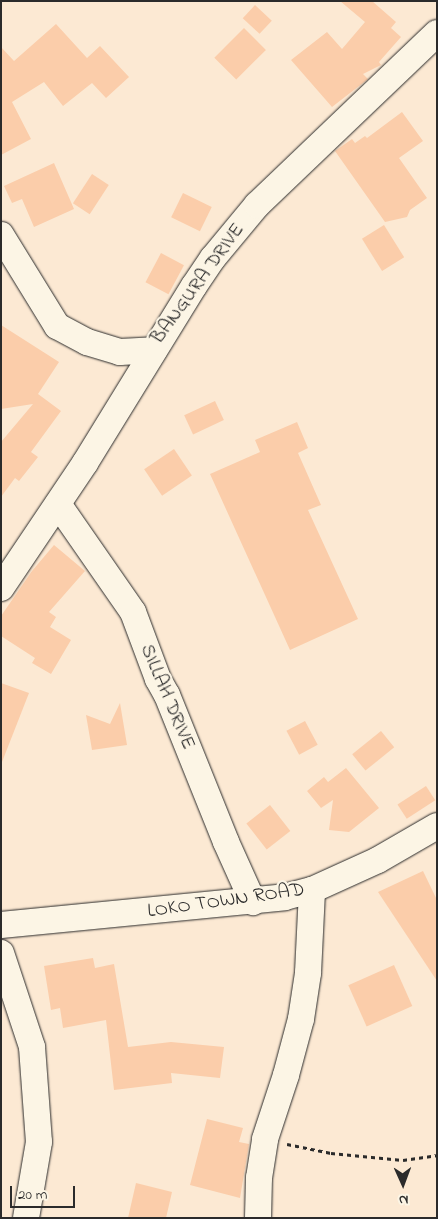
<!DOCTYPE html>
<style>
body{margin:0}
#map{position:relative;width:438px;height:1219px;overflow:hidden;background:#fce9d3;font-family:"Indie Flower",sans-serif}
div>[style]{position:absolute}
.building>*{inset:0;background:#fbcdaa;transform-origin:0 0}
.path>*{height:3px;margin-top:-1.5px;transform-origin:0;background:repeating-linear-gradient(90deg,#2b2b2b 0 4px,transparent 0 8px)}
.roads{filter:drop-shadow(0 0 1px #2b2b2b) drop-shadow(0 0 1px #2b2b2b)}
.street>*{height:26px;margin:-13px;padding:0 13px;transform-origin:13px;border-radius:13px;background:#fcf5e5}
span{translate:-50% -50%;white-space:nowrap;text-align:center;line-height:1.15;-webkit-text-stroke:4.5px #fcf5e5;paint-order:stroke}
.street-label{font-size:20px;color:#2b2b2b}
.frame{position:absolute;inset:0;border:2px solid #2b2b2b;pointer-events:none}
.north{position:absolute;left:378px;top:1159px;width:50px;height:50px;-webkit-text-stroke:4px #fcf5e5;paint-order:stroke;rotate:178deg;font-size:14px;font-weight:700;line-height:20px;text-align:center;color:#2b2b2b}
.north::after{content:'';display:block;margin:auto;width:18px;height:22px;background:#2b2b2b;clip-path:polygon(50% 0,100% 100%,50% 72%,0 100%)}
.scale{position:absolute;left:10px;top:1186px;width:65px;height:22px;box-sizing:border-box;border:2px solid #2b2b2b;border-top:0;padding-left:6px;font-size:15px;line-height:18px;white-space:nowrap;color:#2b2b2b;-webkit-text-stroke:4px #fcf5e5;paint-order:stroke}
</style>
<div id="map">
<div class="building">
<div style="clip-path:polygon(340px 1px,372px 1px,396px 22px,391px 28px,401px 37px,379px 62px,381px 65px,363px 74px,368px 79px,332px 107px,291px 60px,327px 32px,342px 49px,365px 22px)"></div>
<div style="left:255px;top:5px;width:23px;height:18px;rotate:43deg"></div>
<div style="clip-path:polygon(56px 24px,87px 58px,100px 46px,129px 77px,106px 98px,92px 83px,63px 106px,44px 82px,12px 102px,31px 139px,1px 155px,1px 47px,14px 61px)"></div>
<div style="left:244px;top:28px;width:31px;height:42px;rotate:45deg"></div>
<div style="clip-path:polygon(402px 112px,423px 141px,399px 158px,427px 198px,410px 210px,407px 217px,385px 222px,335px 151px,352px 139px,355px 143px,365px 136px,367px 138px)"></div>
<div style="clip-path:polygon(54px 163px,74px 209px,34px 227px,22px 199px,12px 203px,4px 186px)"></div>
<div style="left:92px;top:174px;width:20px;height:35px;rotate:33deg"></div>
<div style="left:183px;top:193px;width:32px;height:27px;rotate:26deg"></div>
<div style="left:384px;top:225px;width:38px;height:26px;rotate:58deg"></div>
<div style="left:161px;top:253px;width:26px;height:33px;rotate:28deg"></div>
<div style="clip-path:polygon(1px 325px,59px 362px,38px 394px,61px 411px,31px 452px,38px 457px,19px 481px,15px 478px,1px 497px,1px 442px,33px 404px,1px 409px)"></div>
<div style="left:215px;top:401px;width:21px;height:34px;rotate:65deg"></div>
<div style="clip-path:polygon(297px 422px,308px 448px,298px 453px,321px 505px,308px 510px,358px 619px,290px 650px,210px 474px,260px 452px,255px 440px)"></div>
<div style="left:174px;top:449px;width:32px;height:36px;rotate:56deg"></div>
<div style="clip-path:polygon(54px 545px,85px 571px,49px 612px,56px 617px,50px 627px,71px 640px,51px 674px,32px 663px,35px 658px,1px 636px,1px 616px,32px 571px)"></div>
<div style="clip-path:polygon(1px 683px,29px 693px,2px 762px,1px 762px)"></div>
<div style="clip-path:polygon(120px 703px,127px 745px,92px 750px,86px 715px,110px 724px)"></div>
<div style="left:305px;top:721px;width:27px;height:21px;rotate:62deg"></div>
<div style="left:381px;top:731px;width:21px;height:37px;rotate:51deg"></div>
<div style="clip-path:polygon(346px 768px,379px 808px,349px 832px,329px 830px,333px 800px,321px 808px,307px 791px,324px 777px,328px 782px)"></div>
<div style="left:426px;top:786px;width:17px;height:34px;rotate:57deg"></div>
<div style="left:270px;top:805px;width:33px;height:30px;rotate:52deg"></div>
<div style="clip-path:polygon(423px 871px,437px 900px,437px 981px,378px 892px)"></div>
<div style="clip-path:polygon(93px 958px,95px 968px,114px 964px,128px 1047px,171px 1042px,224px 1047px,220px 1078px,171px 1073px,172px 1083px,114px 1090px,106px 1020px,63px 1028px,60px 1008px,51px 1010px,44px 966px)"></div>
<div style="left:394px;top:965px;width:45px;height:50px;rotate:66deg"></div>
<div style="clip-path:polygon(207px 1119px,243px 1128px,239px 1142px,249px 1144px,240px 1198px,190px 1185px)"></div>
<div style="clip-path:polygon(136px 1183px,172px 1192px,166px 1218px,128px 1218px)"></div>
</div>
<div class="path">
<div style="left:287px;top:1144px;width:45px;rotate:11.6deg"></div>
<div style="left:331px;top:1153px;width:72px;rotate:5.6deg"></div>
<div style="left:403px;top:1160px;width:34px;rotate:-8deg"></div>
</div>
<div class="roads">
<div class="street">
<div style="left:1px;top:235px;width:107px;rotate:58.4deg"></div>
<div style="left:57px;top:326px;width:34px;rotate:28deg"></div>
<div style="left:87px;top:342px;width:34px;rotate:17deg"></div>
<div style="left:120px;top:352px;width:34px;rotate:-3deg"></div>
<div style="left:58px;top:504px;width:131px;rotate:55.2deg"></div>
<div style="left:133px;top:612px;width:72px;rotate:69.5deg"></div>
<div style="left:158px;top:679px;width:18px;rotate:61deg"></div>
<div style="left:167px;top:695px;width:158px;rotate:68.1deg"></div>
<div style="left:226px;top:842px;width:66px;rotate:65.8deg"></div>
<div style="left:1px;top:588px;width:151px;rotate:-56.1deg"></div>
<div style="left:85px;top:463px;width:208px;rotate:-58.4deg"></div>
<div style="left:194px;top:286px;width:34px;rotate:-56deg"></div>
<div style="left:213px;top:258px;width:69px;rotate:-50.3deg"></div>
<div style="left:257px;top:205px;width:249px;rotate:-43.7deg"></div>
<div style="left:1px;top:925px;width:285px;rotate:-5.6deg"></div>
<div style="left:285px;top:897px;width:28px;rotate:-15deg"></div>
<div style="left:312px;top:890px;width:72px;rotate:-24.4deg"></div>
<div style="left:378px;top:860px;width:68px;rotate:-30deg"></div>
<div style="left:1px;top:953px;width:99px;rotate:71.7deg"></div>
<div style="left:32px;top:1047px;width:95px;rotate:85.8deg"></div>
<div style="left:39px;top:1142px;width:77px;rotate:99.7deg"></div>
<div style="left:258px;top:1218px;width:40px;rotate:-88.6deg"></div>
<div style="left:259px;top:1178px;width:39px;rotate:-81deg"></div>
<div style="left:265px;top:1139px;width:67px;rotate:-71.8deg"></div>
<div style="left:286px;top:1075px;width:58px;rotate:-75deg"></div>
<div style="left:301px;top:1019px;width:47px;rotate:-81.3deg"></div>
<div style="left:308px;top:973px;width:83px;rotate:-87.2deg"></div>
</div>
</div>
<div class="street-label">
<span style="left:198px;top:284px;rotate:-54deg">BANGURA DRIVE</span>
<span style="left:167px;top:697px;rotate:67deg">SILLAH DRIVE</span>
<span style="left:226px;top:901px;rotate:-8deg">LOKO TOWN ROAD</span>
</div>
<div class="frame"></div>
<div class="north">N</div>
<div class="scale">20 m</div>
</div>
